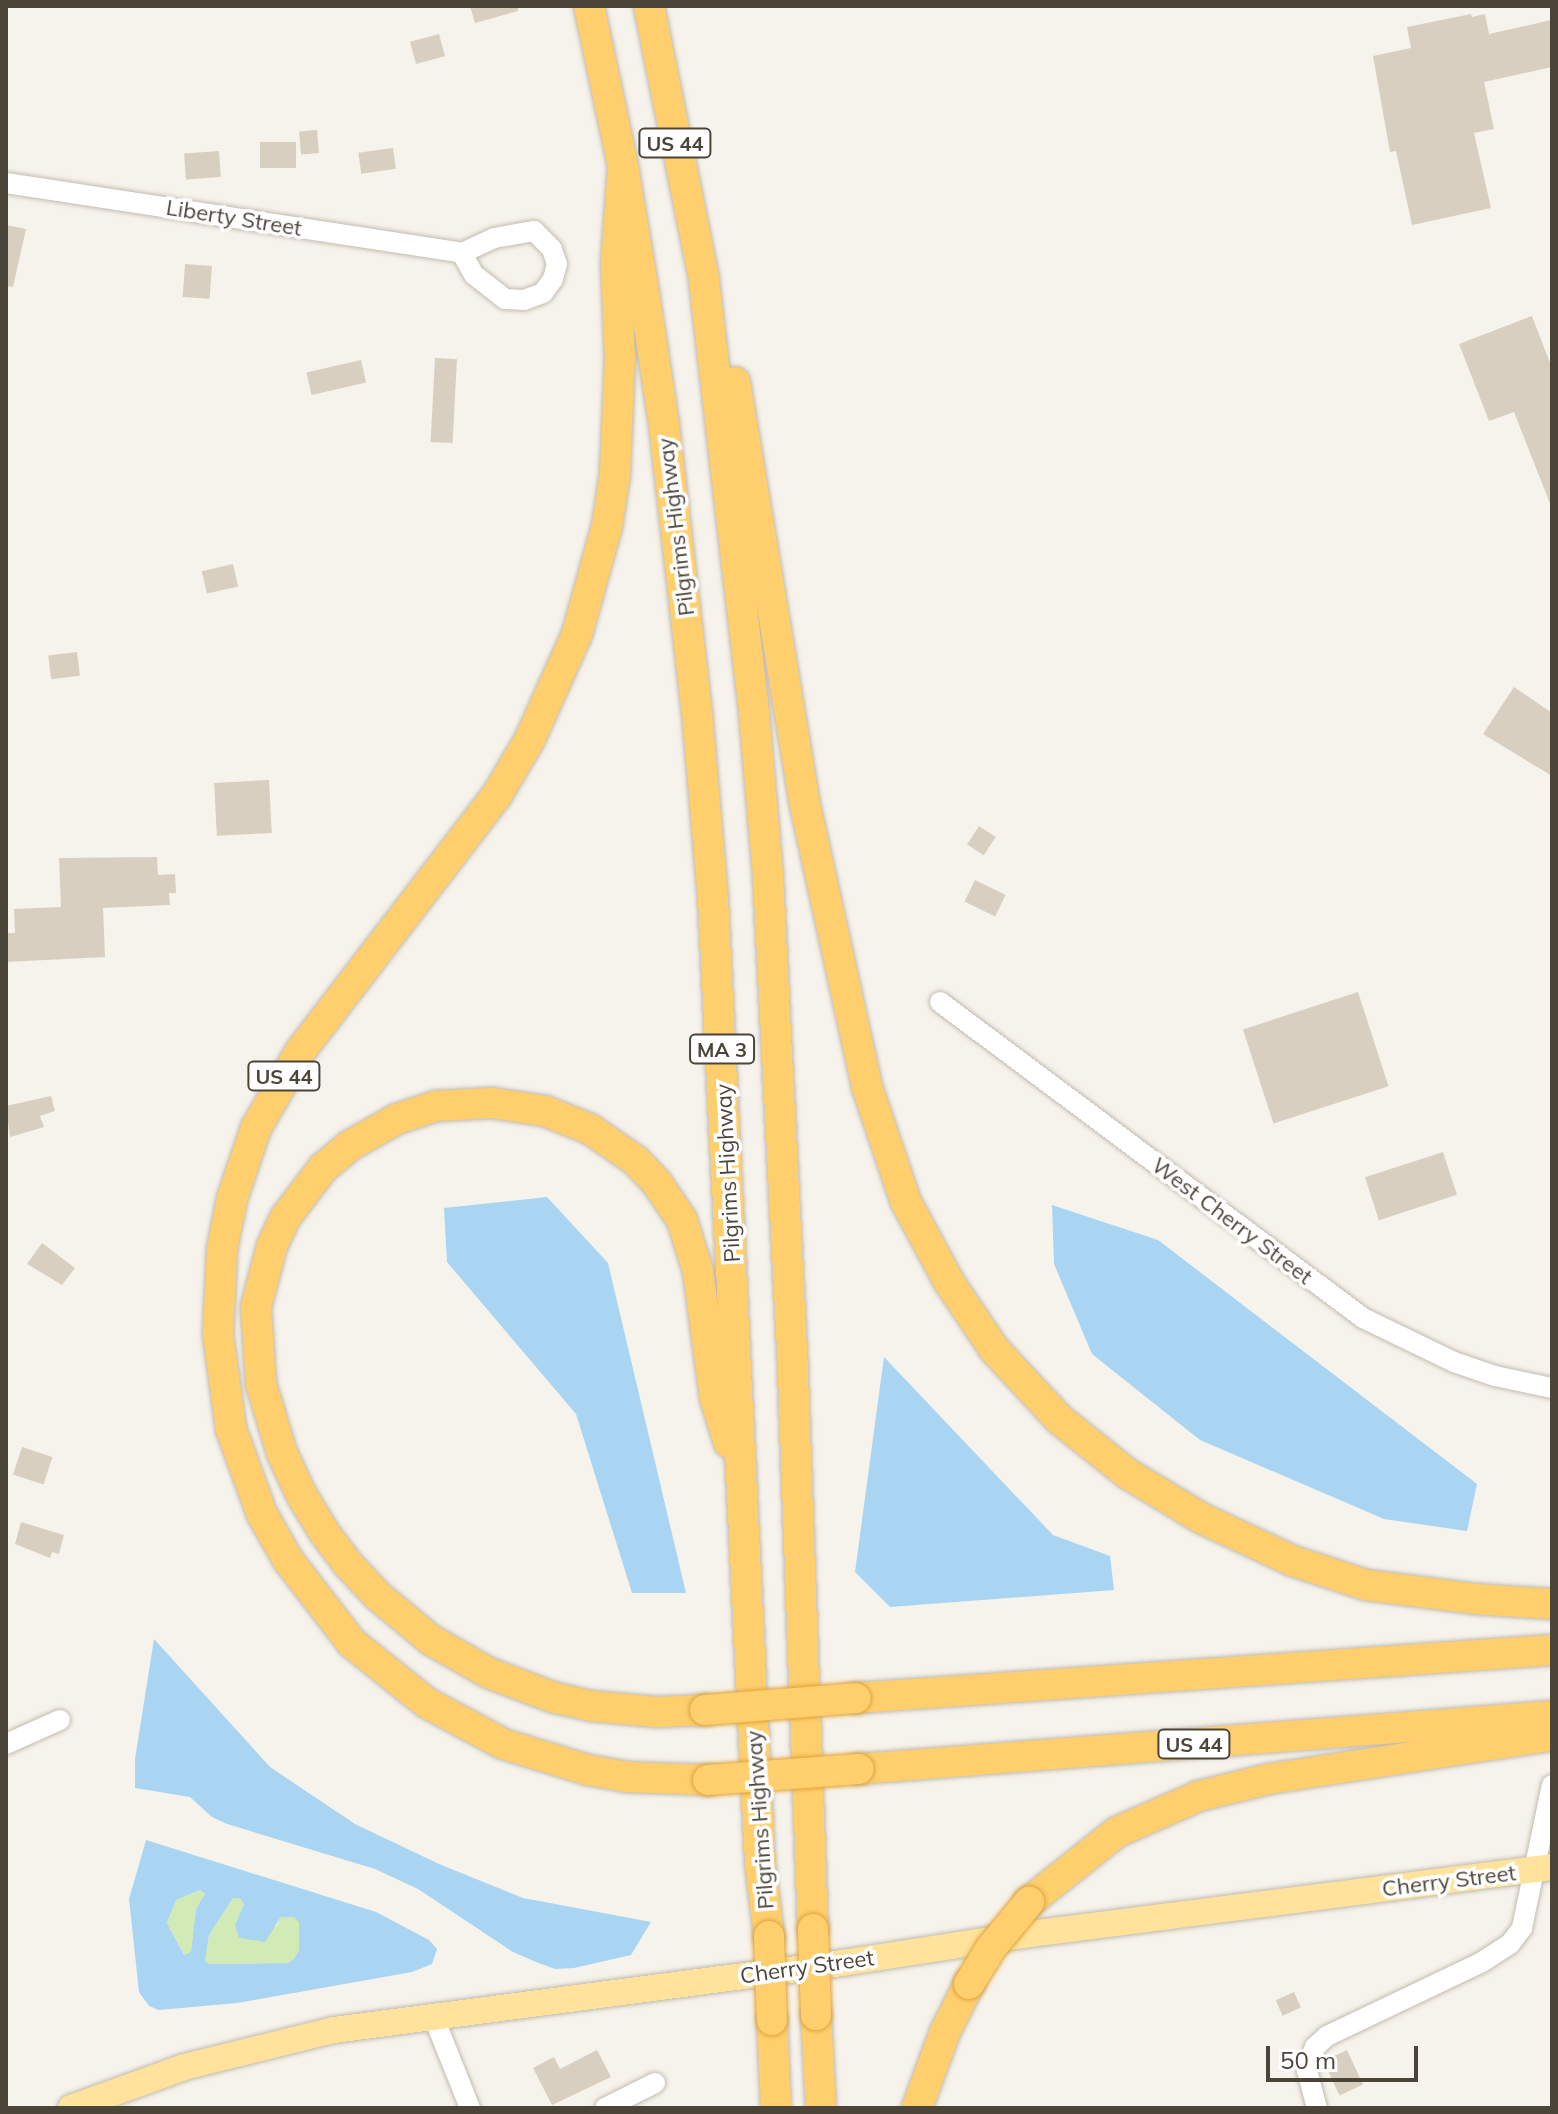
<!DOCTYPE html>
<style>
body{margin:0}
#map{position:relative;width:1558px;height:2114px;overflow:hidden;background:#f6f3ec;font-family:Mulish,sans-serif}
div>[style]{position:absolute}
.green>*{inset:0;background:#d2eab5}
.water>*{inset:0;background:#a9d4f2}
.building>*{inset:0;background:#d8cfc1;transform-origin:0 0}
.roads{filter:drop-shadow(0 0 2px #c2bbae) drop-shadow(0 0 2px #c2bbae)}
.minor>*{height:20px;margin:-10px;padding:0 10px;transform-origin:10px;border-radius:10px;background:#fff}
.major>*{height:26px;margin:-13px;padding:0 13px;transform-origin:13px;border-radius:13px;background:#ffe39c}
.highway>*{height:30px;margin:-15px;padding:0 15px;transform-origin:15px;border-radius:15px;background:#ffcf6e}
.bridges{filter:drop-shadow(0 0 2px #e0a43c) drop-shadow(0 0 2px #e0a43c)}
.highway-bridge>*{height:30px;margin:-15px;padding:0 15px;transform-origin:15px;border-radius:15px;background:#ffcf6e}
span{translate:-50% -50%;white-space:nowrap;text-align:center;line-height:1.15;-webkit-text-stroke:7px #fff;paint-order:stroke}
.shield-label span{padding:2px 6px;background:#fff;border:2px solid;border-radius:6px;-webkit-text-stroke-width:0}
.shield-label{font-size:20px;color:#4b4439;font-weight:700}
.street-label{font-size:22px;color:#4b4439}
.frame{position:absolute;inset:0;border:8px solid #4b4439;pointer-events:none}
.scale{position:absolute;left:1266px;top:2046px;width:152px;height:36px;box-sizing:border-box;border:4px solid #4b4439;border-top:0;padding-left:10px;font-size:24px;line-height:28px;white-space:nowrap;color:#4b4439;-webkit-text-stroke:6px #fff;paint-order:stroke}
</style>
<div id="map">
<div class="green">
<div style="clip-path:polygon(200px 1890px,205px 1894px,196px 1909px,191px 1953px,184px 1955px,167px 1923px,176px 1900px)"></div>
<div style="clip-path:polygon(233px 1898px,242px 1899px,244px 1904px,235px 1925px,276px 1927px,281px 1917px,294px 1917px,299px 1921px,299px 1950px,294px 1959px,288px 1963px,210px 1964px,205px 1961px,209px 1935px)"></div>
</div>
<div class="water">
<div style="clip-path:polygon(547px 1197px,608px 1263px,686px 1593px,632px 1593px,576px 1414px,447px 1262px,444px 1208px)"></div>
<div style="clip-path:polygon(1052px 1205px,1158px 1240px,1477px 1484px,1467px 1531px,1384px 1519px,1200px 1440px,1092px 1354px,1054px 1264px)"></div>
<div style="clip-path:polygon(884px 1357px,1053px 1535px,1110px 1556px,1114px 1590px,890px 1607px,855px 1572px)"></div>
<div style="clip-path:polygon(154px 1639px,270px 1767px,355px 1824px,439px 1864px,523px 1898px,651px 1922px,631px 1955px,574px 1968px,555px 1969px,536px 1962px,513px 1952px,418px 1889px,375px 1869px,227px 1824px,212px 1817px,190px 1797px,135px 1788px,135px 1759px)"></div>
<div style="clip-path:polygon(evenodd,146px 1840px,376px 1912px,429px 1940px,437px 1949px,432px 1964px,412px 1972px,237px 2003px,159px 2010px,149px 2006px,139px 1992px,129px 1899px,146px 1840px,200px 1890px,205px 1894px,196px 1909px,191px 1952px,184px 1955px,167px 1923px,176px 1900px,200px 1890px,146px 1840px,233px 1898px,241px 1899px,244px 1904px,235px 1925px,239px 1938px,265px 1942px,281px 1917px,294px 1917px,299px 1922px,299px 1950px,294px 1959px,288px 1963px,210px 1964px,205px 1961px,209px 1935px,233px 1898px)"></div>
</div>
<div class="building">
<div style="clip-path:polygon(470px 6px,518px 6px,518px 11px,475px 23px)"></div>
<div style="clip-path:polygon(1471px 14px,1472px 17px,1485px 14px,1489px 34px,1552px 20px,1552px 67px,1484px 82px,1494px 129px,1474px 133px,1491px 208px,1412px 225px,1396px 151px,1390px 152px,1373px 56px,1411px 48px,1407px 27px)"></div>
<div style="left:439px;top:34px;width:23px;height:30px;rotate:75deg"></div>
<div style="left:317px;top:130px;width:23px;height:18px;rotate:85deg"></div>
<div style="left:260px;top:142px;width:36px;height:26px"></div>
<div style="left:393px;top:148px;width:21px;height:35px;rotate:82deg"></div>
<div style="left:219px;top:151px;width:26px;height:35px;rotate:86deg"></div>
<div style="clip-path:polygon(6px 225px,26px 229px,13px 287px,6px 286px)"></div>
<div style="left:185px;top:264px;width:27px;height:33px;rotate:4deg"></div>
<div style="clip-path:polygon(1532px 316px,1552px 368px,1551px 506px,1514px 412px,1489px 421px,1459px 344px)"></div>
<div style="left:435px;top:358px;width:22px;height:84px;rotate:3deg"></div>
<div style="left:361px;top:360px;width:23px;height:56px;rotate:77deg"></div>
<div style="left:233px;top:564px;width:23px;height:32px;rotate:77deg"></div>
<div style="left:77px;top:652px;width:24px;height:29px;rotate:83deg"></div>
<div style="clip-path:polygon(1514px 687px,1552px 713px,1552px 776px,1483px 734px)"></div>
<div style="left:269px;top:780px;width:53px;height:55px;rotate:87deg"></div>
<div style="left:979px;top:826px;width:20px;height:22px;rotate:33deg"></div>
<div style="clip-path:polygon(157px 857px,158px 875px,175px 874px,176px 893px,169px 893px,170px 905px,103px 908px,105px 957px,6px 962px,6px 933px,15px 933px,14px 909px,61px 907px,59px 858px)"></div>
<div style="left:975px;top:880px;width:34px;height:24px;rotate:26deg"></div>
<div style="left:1358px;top:992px;width:99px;height:121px;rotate:72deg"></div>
<div style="clip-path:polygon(51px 1096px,55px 1111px,40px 1116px,44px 1127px,10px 1137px,6px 1106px)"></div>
<div style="left:1443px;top:1152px;width:45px;height:82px;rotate:72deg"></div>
<div style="clip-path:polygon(42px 1243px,75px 1268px,62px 1285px,27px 1264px)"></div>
<div style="left:22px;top:1447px;width:32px;height:29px;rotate:18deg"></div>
<div style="clip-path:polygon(21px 1522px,64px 1535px,59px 1554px,52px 1552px,50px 1558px,15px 1544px)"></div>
<div style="left:1294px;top:1992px;width:17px;height:20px;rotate:66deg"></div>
<div style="clip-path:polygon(597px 2050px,611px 2077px,552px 2105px,533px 2068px,554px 2057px,560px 2069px)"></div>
<div style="left:1347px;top:2050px;width:38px;height:26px;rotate:65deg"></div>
</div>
<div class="roads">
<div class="minor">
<div style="left:6px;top:183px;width:461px;rotate:8.7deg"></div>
<div style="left:462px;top:253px;width:35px;rotate:-25deg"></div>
<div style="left:494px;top:238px;width:41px;rotate:-9.9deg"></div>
<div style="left:534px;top:231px;width:25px;rotate:45deg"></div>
<div style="left:552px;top:249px;width:16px;rotate:72deg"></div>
<div style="left:557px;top:264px;width:16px;rotate:105deg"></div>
<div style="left:553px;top:279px;width:17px;rotate:126deg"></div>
<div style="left:543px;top:293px;width:20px;rotate:160deg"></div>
<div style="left:524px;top:300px;width:19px;rotate:-177deg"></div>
<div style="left:505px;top:299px;width:39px;rotate:-142deg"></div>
<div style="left:474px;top:275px;width:25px;rotate:-119deg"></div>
<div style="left:940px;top:1002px;width:528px;rotate:36.76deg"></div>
<div style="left:1363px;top:1318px;width:101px;rotate:25.8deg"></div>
<div style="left:1454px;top:1362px;width:43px;rotate:18.9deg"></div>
<div style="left:1495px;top:1376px;width:58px;rotate:11.9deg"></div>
<div style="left:6px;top:1744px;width:59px;rotate:-24deg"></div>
<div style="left:434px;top:2018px;width:97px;rotate:68.2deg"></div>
<div style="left:605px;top:2108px;width:56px;rotate:-26.6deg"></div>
<div style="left:1317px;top:2108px;width:38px;rotate:-105deg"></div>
<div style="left:1307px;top:2071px;width:25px;rotate:-72deg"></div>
<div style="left:1315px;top:2047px;width:16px;rotate:-43deg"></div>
<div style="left:1327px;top:2036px;width:172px;rotate:-25.5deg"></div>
<div style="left:1482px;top:1962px;width:33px;rotate:-33deg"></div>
<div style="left:1510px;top:1944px;width:20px;rotate:-53deg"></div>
<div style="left:1522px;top:1928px;width:146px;rotate:-78.2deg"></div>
</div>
<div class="major">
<div style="left:71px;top:2108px;width:120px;rotate:-19.9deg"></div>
<div style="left:184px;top:2067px;width:154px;rotate:-13.9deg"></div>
<div style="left:334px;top:2030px;width:512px;rotate:-7.51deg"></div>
<div style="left:842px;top:1963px;width:182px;rotate:-8.8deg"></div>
<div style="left:1022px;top:1935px;width:534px;rotate:-7.31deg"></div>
</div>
<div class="highway">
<div style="left:589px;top:6px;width:164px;rotate:78deg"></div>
<div style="left:623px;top:166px;width:135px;rotate:80.6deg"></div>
<div style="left:645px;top:299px;width:126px;rotate:81.4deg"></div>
<div style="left:664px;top:424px;width:290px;rotate:83.5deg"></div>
<div style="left:697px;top:712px;width:187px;rotate:85.1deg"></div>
<div style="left:713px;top:898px;width:966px;rotate:87.21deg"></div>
<div style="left:760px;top:1863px;width:74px;rotate:83deg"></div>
<div style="left:649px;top:6px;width:279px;rotate:78.6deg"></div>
<div style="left:704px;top:280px;width:424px;rotate:83.4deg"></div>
<div style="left:753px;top:701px;width:176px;rotate:85.1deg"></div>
<div style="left:768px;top:876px;width:499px;rotate:87.1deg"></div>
<div style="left:793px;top:1374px;width:555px;rotate:87.94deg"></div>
<div style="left:623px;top:166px;width:98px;rotate:94.1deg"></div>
<div style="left:616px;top:264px;width:94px;rotate:87.6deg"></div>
<div style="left:620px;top:358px;width:116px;rotate:92.5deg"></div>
<div style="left:615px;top:474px;width:53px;rotate:98.7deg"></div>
<div style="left:607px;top:526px;width:112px;rotate:105.5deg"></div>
<div style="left:577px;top:634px;width:115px;rotate:114.1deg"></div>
<div style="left:530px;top:739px;width:65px;rotate:120.5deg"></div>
<div style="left:497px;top:795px;width:324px;rotate:127.5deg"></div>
<div style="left:300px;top:1052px;width:88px;rotate:120.1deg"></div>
<div style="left:256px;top:1128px;width:75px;rotate:108.7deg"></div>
<div style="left:232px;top:1199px;width:51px;rotate:101.3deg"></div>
<div style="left:222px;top:1249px;width:85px;rotate:92.7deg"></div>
<div style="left:218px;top:1334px;width:96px;rotate:82.2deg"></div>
<div style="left:231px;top:1429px;width:90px;rotate:70deg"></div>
<div style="left:262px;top:1514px;width:53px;rotate:60.5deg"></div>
<div style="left:288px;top:1560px;width:105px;rotate:52.4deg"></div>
<div style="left:352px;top:1643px;width:96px;rotate:38.7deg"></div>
<div style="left:427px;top:1703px;width:86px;rotate:28.3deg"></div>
<div style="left:503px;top:1744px;width:89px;rotate:17deg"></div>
<div style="left:588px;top:1770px;width:39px;rotate:10deg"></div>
<div style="left:626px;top:1777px;width:82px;rotate:2.1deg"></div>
<div style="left:735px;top:382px;width:424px;rotate:80.6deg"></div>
<div style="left:804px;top:800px;width:294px;rotate:77.6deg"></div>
<div style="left:867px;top:1087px;width:121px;rotate:71.3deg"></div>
<div style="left:906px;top:1202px;width:91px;rotate:61.7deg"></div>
<div style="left:949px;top:1282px;width:81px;rotate:56.1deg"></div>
<div style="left:994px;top:1349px;width:96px;rotate:47.1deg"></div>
<div style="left:1059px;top:1419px;width:88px;rotate:38.6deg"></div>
<div style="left:1128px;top:1474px;width:87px;rotate:31deg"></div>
<div style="left:1203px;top:1519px;width:99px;rotate:25deg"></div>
<div style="left:1293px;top:1561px;width:77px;rotate:18.2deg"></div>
<div style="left:1366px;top:1585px;width:110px;rotate:7.3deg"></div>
<div style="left:1475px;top:1599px;width:77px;rotate:3.7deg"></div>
<div style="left:856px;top:1698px;width:698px;rotate:-3.95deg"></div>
<div style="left:705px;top:1710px;width:48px;rotate:177.6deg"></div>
<div style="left:657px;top:1712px;width:66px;rotate:-174.8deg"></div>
<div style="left:591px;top:1706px;width:37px;rotate:-167deg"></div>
<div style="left:555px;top:1698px;width:71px;rotate:-159.3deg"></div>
<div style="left:489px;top:1673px;width:67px;rotate:-150.4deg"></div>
<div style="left:431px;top:1640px;width:69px;rotate:-140.3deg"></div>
<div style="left:378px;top:1596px;width:44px;rotate:-133.2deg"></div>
<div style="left:348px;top:1564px;width:40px;rotate:-127deg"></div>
<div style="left:324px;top:1532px;width:44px;rotate:-121.2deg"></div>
<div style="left:301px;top:1494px;width:45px;rotate:-114.9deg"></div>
<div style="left:282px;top:1453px;width:72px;rotate:-106.9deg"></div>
<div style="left:261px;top:1384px;width:77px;rotate:-93.7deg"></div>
<div style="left:256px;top:1307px;width:63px;rotate:-75.3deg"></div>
<div style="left:272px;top:1246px;width:31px;rotate:-65deg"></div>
<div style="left:285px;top:1218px;width:63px;rotate:-52.8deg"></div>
<div style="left:323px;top:1168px;width:34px;rotate:-40deg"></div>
<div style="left:349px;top:1146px;width:55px;rotate:-29.4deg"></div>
<div style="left:397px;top:1119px;width:41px;rotate:-18.4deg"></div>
<div style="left:436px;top:1106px;width:56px;rotate:-3.1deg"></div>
<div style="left:492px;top:1103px;width:54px;rotate:8.6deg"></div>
<div style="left:545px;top:1111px;width:48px;rotate:21.8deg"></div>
<div style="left:590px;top:1129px;width:55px;rotate:34.6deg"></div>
<div style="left:635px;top:1160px;width:32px;rotate:46deg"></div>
<div style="left:657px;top:1183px;width:45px;rotate:56deg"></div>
<div style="left:682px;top:1220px;width:53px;rotate:72.6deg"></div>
<div style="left:698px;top:1271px;width:128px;rotate:82.4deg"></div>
<div style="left:715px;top:1398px;width:47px;rotate:72.7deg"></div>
<div style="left:859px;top:1769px;width:695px;rotate:-4.37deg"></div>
<div style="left:1029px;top:1902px;width:112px;rotate:-38.5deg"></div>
<div style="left:1117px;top:1832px;width:90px;rotate:-23.7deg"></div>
<div style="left:1199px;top:1796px;width:71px;rotate:-13.8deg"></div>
<div style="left:1268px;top:1779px;width:284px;rotate:-8.7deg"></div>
<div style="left:816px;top:2015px;width:93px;rotate:86.9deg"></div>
<div style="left:772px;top:2020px;width:88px;rotate:87.4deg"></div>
<div style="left:917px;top:2108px;width:81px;rotate:-69.8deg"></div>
<div style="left:945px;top:2032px;width:54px;rotate:-63.4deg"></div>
</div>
</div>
<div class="bridges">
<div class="highway-bridge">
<div style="left:705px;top:1710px;width:151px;rotate:-4.5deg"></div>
<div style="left:708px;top:1780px;width:151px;rotate:-4.2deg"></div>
<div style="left:813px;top:1929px;width:86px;rotate:88deg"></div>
<div style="left:769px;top:1936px;width:84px;rotate:88deg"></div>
<div style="left:969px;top:1984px;width:42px;rotate:-58.6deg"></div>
<div style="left:991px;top:1948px;width:60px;rotate:-50.4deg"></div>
</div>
</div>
<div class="shield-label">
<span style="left:675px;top:143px">US 44</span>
<span style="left:722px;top:1049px">MA 3</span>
<span style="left:284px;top:1076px">US 44</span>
<span style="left:1194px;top:1744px">US 44</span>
</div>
<div class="street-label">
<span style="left:234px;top:218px;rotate:9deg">Liberty Street</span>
<span style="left:676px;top:527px;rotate:-97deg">Pilgrims Highway</span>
<span style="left:728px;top:1173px;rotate:-93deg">Pilgrims Highway</span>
<span style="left:1232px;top:1221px;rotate:37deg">West Cherry Street</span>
<span style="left:760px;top:1820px;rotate:-94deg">Pilgrims Highway</span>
<span style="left:1449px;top:1881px;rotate:-7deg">Cherry Street</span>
<span style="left:807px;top:1967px;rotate:-8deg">Cherry Street</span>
</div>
<div class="frame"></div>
<div class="scale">50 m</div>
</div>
